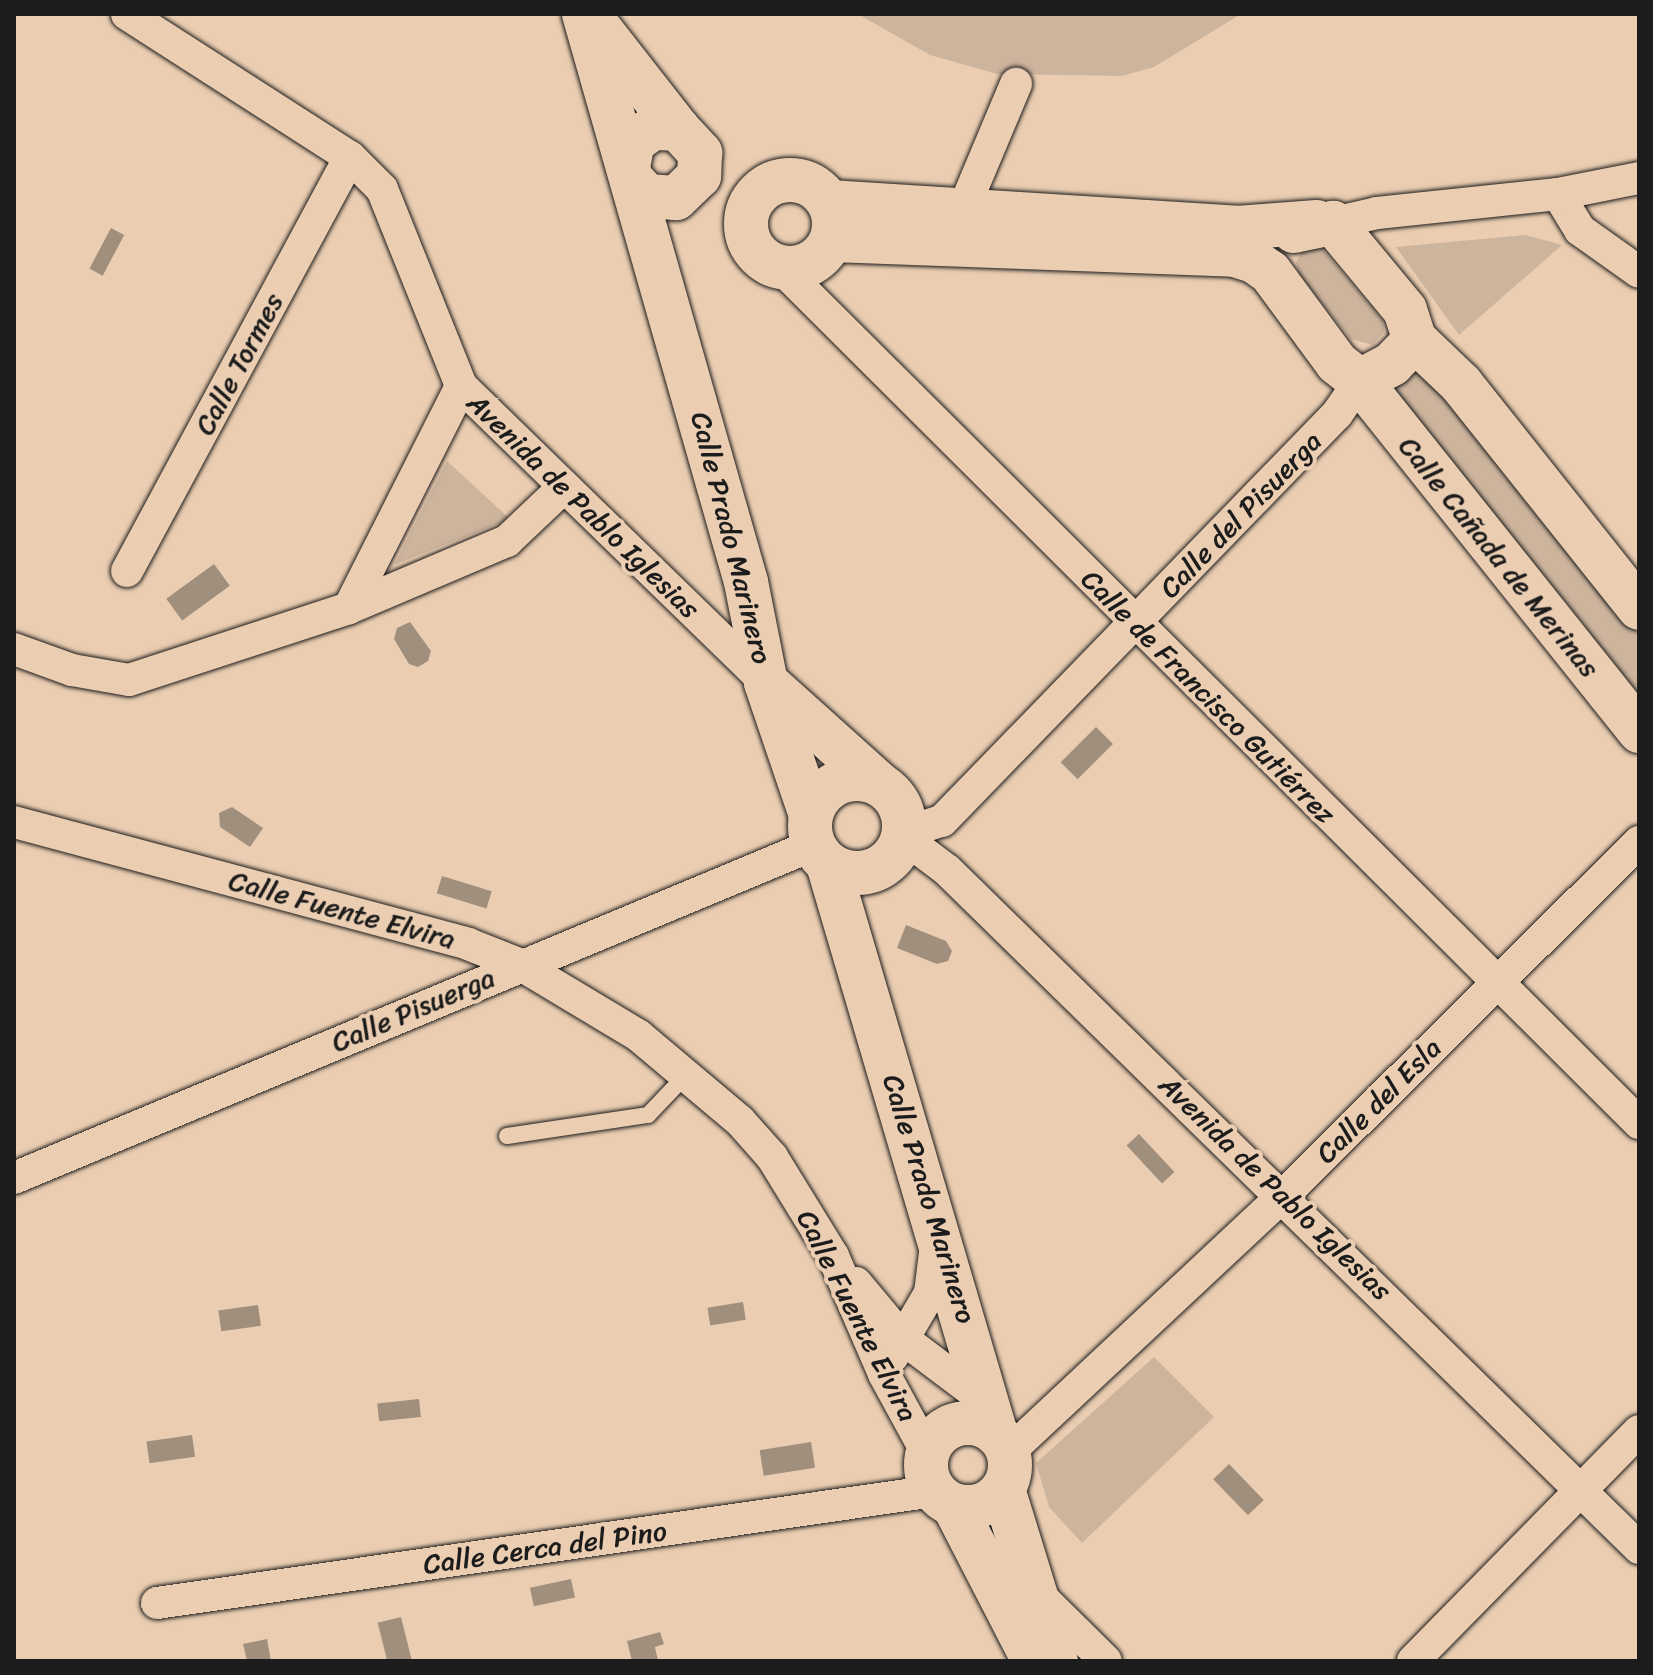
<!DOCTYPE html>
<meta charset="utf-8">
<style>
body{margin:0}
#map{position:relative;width:1653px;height:1675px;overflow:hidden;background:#ebceb2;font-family:Sriracha,sans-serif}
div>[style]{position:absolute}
.green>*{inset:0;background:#cdb49d}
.water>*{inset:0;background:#a18f7d;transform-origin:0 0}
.roads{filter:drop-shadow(0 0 2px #1c1c1c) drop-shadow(0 0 2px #1c1c1c)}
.lane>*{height:16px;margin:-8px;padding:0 8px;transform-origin:8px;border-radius:8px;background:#ebceb2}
.street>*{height:32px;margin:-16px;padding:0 16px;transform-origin:16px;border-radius:16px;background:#ebceb2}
.secondary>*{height:44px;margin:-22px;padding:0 22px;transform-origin:22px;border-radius:22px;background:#ebceb2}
.secondary>.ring{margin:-22px;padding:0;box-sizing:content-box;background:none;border:44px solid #ebceb2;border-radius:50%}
span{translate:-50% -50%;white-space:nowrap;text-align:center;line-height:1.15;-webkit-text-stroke:8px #ebceb2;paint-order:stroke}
.street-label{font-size:28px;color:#1c1c1c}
.frame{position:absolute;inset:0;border:16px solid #1c1c1c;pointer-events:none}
</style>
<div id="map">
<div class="green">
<div style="clip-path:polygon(858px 14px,1241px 14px,1154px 67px,1122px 76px,997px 74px,930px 55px)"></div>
<div style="clip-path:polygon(1525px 235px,1562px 245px,1459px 335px,1396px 247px)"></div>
<div style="clip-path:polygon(1321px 247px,1383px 320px,1384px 332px,1373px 345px,1351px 339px,1299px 275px,1296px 263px,1302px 251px)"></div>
<div style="clip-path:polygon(1417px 372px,1432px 376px,1639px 635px,1639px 707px,1396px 398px,1398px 383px)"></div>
<div style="clip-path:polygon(447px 461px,510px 519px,394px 565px)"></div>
<div style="clip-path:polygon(1154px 1357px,1214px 1417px,1082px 1543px,1049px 1507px,1036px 1463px)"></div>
</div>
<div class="water">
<div style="left:111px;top:228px;width:15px;height:46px;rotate:28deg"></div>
<div style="left:214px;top:564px;width:27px;height:59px;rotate:54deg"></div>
<div style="clip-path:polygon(410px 622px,431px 651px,428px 661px,418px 667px,409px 664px,394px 639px,397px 628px)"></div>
<div style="left:1096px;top:727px;width:24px;height:50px;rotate:45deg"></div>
<div style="clip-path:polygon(232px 807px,263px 828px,250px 847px,220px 827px,219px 813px)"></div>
<div style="left:442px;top:876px;width:52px;height:18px;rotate:17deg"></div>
<div style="clip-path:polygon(906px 925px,946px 941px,952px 951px,948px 961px,937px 964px,897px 948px)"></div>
<div style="left:1139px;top:1134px;width:52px;height:17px;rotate:47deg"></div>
<div style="left:743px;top:1302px;width:18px;height:36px;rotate:81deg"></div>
<div style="left:258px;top:1305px;width:21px;height:40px;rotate:82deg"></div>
<div style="left:419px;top:1399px;width:18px;height:42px;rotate:84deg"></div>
<div style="left:192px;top:1435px;width:22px;height:46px;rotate:82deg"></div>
<div style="left:811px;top:1442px;width:26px;height:52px;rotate:81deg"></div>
<div style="left:1229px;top:1464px;width:50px;height:22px;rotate:46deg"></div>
<div style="left:571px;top:1579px;width:19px;height:42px;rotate:78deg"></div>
<div style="left:401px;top:1617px;width:44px;height:24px;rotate:76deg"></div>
<div style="clip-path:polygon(660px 1632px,664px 1644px,655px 1647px,658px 1661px,632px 1661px,627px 1641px)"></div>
<div style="clip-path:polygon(267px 1639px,271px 1661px,247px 1661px,243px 1644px)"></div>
</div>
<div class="roads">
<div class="lane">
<div style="left:507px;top:1136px;width:143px;rotate:-8.5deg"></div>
<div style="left:648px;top:1115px;width:57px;rotate:-46.4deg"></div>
</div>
<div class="street">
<div style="left:127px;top:14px;width:265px;rotate:32.7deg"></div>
<div style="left:350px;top:157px;width:45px;rotate:45deg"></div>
<div style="left:382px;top:189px;width:212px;rotate:68.1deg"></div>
<div style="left:461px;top:386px;width:426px;rotate:44.2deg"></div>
<div style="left:1558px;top:194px;width:42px;rotate:58.6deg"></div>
<div style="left:1580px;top:230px;width:72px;rotate:35.4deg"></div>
<div style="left:963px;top:210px;width:137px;rotate:-67.2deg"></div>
<div style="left:1333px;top:223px;width:45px;rotate:-12.8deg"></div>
<div style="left:1377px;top:213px;width:182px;rotate:-6deg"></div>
<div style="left:1558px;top:194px;width:83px;rotate:-11.2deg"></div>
<div style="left:780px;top:267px;width:1213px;rotate:44.9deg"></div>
<div style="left:127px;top:571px;width:470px;rotate:-61.7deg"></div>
<div style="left:349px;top:608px;width:249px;rotate:-63.2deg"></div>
<div style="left:14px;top:649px;width:62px;rotate:19.9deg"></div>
<div style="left:72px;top:670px;width:58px;rotate:10deg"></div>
<div style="left:129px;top:680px;width:231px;rotate:-18.1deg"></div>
<div style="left:349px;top:608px;width:172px;rotate:-23deg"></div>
<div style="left:507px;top:541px;width:79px;rotate:-43.5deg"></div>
<div style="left:14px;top:822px;width:470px;rotate:15deg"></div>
<div style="left:468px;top:944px;width:57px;rotate:21.6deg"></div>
<div style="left:521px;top:965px;width:138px;rotate:31deg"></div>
<div style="left:639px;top:1036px;width:132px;rotate:40.1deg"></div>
<div style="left:740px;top:1121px;width:48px;rotate:48.4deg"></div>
<div style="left:772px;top:1157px;width:116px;rotate:58.4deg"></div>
<div style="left:833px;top:1256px;width:129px;rotate:66.6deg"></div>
<div style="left:884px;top:1374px;width:90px;rotate:61.4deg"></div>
<div style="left:904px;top:833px;width:40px;rotate:-18deg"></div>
<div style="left:942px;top:821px;width:567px;rotate:-45.86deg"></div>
<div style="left:1337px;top:414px;width:40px;rotate:-55.1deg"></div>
<div style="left:903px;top:837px;width:55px;rotate:36.9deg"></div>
<div style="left:947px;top:870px;width:969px;rotate:44.41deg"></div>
<div style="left:14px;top:1178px;width:866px;rotate:-22.62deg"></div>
<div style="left:856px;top:1283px;width:72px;rotate:50.1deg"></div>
<div style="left:902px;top:1338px;width:111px;rotate:37deg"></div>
<div style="left:893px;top:1356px;width:73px;rotate:-59.6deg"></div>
<div style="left:930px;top:1293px;width:48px;rotate:-82.9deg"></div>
<div style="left:1008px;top:1453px;width:378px;rotate:-43.1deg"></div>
<div style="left:1284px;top:1195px;width:501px;rotate:-44.84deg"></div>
<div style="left:1041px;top:1597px;width:91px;rotate:44.6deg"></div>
<div style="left:157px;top:1603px;width:785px;rotate:-8.2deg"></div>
<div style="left:1413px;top:1661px;width:322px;rotate:-45.5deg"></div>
</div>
<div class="secondary">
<div style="left:584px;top:14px;width:591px;rotate:74.08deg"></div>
<div style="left:746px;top:582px;width:103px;rotate:78.8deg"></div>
<div style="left:766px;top:683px;width:139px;rotate:71.2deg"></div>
<div style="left:596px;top:24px;width:133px;rotate:52deg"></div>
<div style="left:628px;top:167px;width:25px;rotate:-79deg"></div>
<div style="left:633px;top:142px;width:24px;rotate:-35deg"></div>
<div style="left:653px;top:128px;width:25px;rotate:2deg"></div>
<div style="left:678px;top:129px;width:33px;rotate:47deg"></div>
<div style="left:700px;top:153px;width:23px;rotate:92deg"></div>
<div style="left:699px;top:176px;width:32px;rotate:136deg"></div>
<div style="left:676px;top:198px;width:29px;rotate:-176deg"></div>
<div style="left:647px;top:196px;width:22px;rotate:-133deg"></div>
<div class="ring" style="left:746px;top:180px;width:44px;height:44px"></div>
<div style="left:829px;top:202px;width:409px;rotate:3.6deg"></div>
<div style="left:1237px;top:228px;width:80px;rotate:-4.3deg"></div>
<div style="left:1294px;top:231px;width:40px;rotate:-12deg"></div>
<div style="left:1333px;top:223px;width:113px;rotate:50.4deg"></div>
<div style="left:1405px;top:310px;width:32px;rotate:72deg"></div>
<div style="left:1415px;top:340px;width:33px;rotate:134deg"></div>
<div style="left:1392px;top:364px;width:36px;rotate:152deg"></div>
<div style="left:832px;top:240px;width:403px;rotate:2.1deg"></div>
<div style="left:1235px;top:255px;width:20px;rotate:18deg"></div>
<div style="left:1254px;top:261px;width:19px;rotate:35deg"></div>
<div style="left:1270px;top:272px;width:113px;rotate:53.6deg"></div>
<div style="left:1337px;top:363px;width:29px;rotate:38deg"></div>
<div style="left:1360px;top:381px;width:448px;rotate:51.4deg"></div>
<div style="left:1415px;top:340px;width:64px;rotate:43.7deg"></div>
<div style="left:1461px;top:384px;width:286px;rotate:51.5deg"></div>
<div style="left:767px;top:683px;width:149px;rotate:42deg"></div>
<div class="ring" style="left:810px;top:779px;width:50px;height:50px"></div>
<div style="left:828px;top:864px;width:594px;rotate:73.58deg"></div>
<div class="ring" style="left:926px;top:1423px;width:40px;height:40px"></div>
<div style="left:1003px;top:1489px;width:180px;rotate:72.9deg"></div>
<div style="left:954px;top:1506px;width:174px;rotate:62.7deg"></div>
</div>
</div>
<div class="street-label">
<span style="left:239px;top:364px;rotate:-62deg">Calle Tormes</span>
<span style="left:583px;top:506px;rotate:44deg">Avenida de Pablo Iglesias</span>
<span style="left:1241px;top:515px;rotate:-46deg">Calle del Pisuerga</span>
<span style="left:731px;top:538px;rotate:76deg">Calle Prado Marinero</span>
<span style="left:1499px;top:557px;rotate:51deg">Calle Cañada de Merinas</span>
<span style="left:1208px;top:697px;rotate:45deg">Calle de Francisco Gutiérrez</span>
<span style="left:342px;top:910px;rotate:15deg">Calle Fuente Elvira</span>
<span style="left:413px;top:1010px;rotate:-23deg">Calle Pisuerga</span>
<span style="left:1379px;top:1101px;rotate:-45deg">Calle del Esla</span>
<span style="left:1275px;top:1188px;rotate:44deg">Avenida de Pablo Iglesias</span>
<span style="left:929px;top:1199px;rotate:73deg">Calle Prado Marinero</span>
<span style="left:857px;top:1316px;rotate:63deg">Calle Fuente Elvira</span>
<span style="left:545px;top:1548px;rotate:-8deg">Calle Cerca del Pino</span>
</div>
<div class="frame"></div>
</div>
